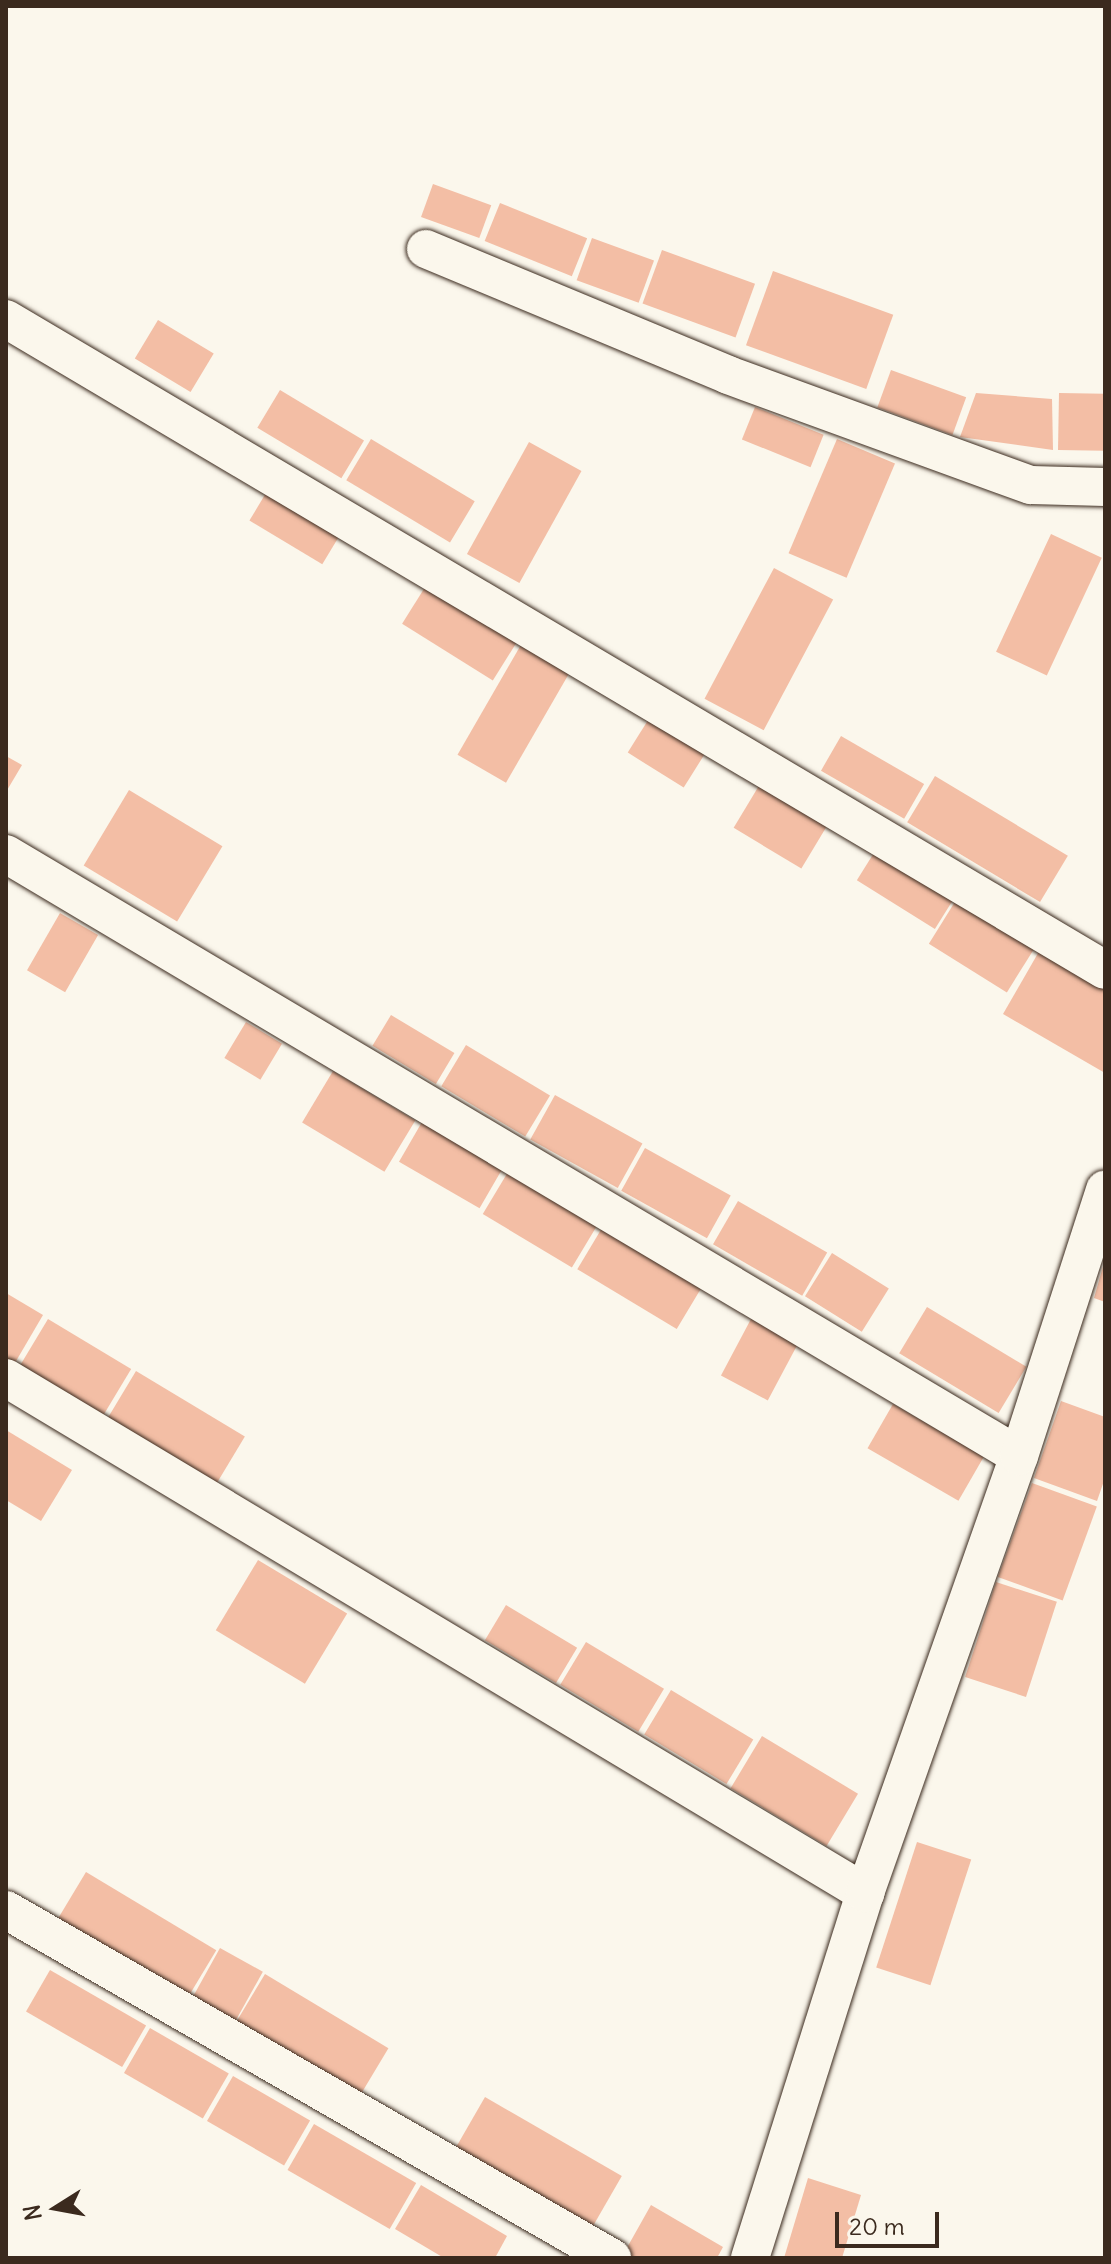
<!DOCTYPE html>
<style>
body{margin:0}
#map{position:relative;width:1111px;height:2264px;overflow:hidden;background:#fbf7ec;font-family:Delius,sans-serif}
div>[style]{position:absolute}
.building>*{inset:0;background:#f3bea5;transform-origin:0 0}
.roads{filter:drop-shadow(0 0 2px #3b2a1e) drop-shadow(0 0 2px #3b2a1e)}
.minor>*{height:38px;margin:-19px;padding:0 19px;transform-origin:19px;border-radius:19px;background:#fbf7ec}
span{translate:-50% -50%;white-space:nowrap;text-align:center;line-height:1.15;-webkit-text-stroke:6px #fbf7ec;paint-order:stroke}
.frame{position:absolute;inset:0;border:8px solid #3b2a1e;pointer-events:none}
.north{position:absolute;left:16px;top:2168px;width:80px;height:80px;-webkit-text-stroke:6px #fbf7ec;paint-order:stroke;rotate:259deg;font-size:22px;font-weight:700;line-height:32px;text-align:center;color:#3b2a1e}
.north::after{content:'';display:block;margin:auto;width:28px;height:36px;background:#3b2a1e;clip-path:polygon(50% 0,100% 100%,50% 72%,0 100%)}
.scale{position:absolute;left:835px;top:2212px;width:104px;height:36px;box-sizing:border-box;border:4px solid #3b2a1e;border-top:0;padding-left:10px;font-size:24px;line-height:28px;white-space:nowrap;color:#3b2a1e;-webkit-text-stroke:6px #fbf7ec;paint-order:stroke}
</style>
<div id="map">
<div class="building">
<div style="left:433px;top:184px;width:62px;height:35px;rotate:20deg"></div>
<div style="left:500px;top:203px;width:94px;height:41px;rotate:22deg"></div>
<div style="left:592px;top:238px;width:66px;height:45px;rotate:20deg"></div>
<div style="left:662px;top:250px;width:99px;height:57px;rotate:20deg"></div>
<div style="left:773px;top:271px;width:128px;height:79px;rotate:20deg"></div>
<div style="left:158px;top:320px;width:65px;height:45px;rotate:31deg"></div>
<div style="left:891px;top:370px;width:80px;height:40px;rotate:20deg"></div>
<div style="left:280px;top:390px;width:98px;height:44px;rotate:31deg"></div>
<div style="clip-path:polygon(976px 393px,1052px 399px,1053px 450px,960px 437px)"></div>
<div style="left:1059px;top:393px;width:46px;height:57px;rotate:1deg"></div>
<div style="left:755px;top:407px;width:74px;height:35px;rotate:22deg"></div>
<div style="left:371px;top:439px;width:121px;height:48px;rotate:31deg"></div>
<div style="left:837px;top:439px;width:63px;height:124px;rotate:23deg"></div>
<div style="left:529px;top:442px;width:60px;height:128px;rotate:29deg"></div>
<div style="left:269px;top:488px;width:85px;height:38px;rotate:31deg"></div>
<div style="left:1051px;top:534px;width:56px;height:130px;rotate:25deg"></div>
<div style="left:774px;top:568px;width:67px;height:148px;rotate:28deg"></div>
<div style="left:427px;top:584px;width:107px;height:47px;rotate:32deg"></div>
<div style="left:522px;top:643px;width:56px;height:129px;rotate:30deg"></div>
<div style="left:650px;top:717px;width:66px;height:42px;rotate:32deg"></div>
<div style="left:841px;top:736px;width:96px;height:40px;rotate:30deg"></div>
<div style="clip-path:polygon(6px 756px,22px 765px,6px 792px)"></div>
<div style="left:935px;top:776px;width:155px;height:54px;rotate:31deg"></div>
<div style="left:763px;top:779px;width:79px;height:57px;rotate:31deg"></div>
<div style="left:129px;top:790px;width:109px;height:88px;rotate:31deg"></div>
<div style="left:877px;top:848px;width:92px;height:38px;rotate:32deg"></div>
<div style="left:958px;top:897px;width:92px;height:55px;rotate:32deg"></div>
<div style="left:60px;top:913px;width:44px;height:66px;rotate:30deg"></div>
<div style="clip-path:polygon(1041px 948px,1105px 985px,1105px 1073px,1003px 1014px)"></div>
<div style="left:391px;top:1015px;width:74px;height:36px;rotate:31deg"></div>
<div style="left:246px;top:1022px;width:42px;height:42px;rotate:31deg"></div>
<div style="left:466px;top:1045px;width:98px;height:48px;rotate:31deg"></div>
<div style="left:333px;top:1071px;width:96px;height:60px;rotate:31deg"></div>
<div style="left:555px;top:1095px;width:100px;height:51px;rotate:29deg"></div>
<div style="left:422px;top:1122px;width:93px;height:46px;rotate:30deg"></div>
<div style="left:645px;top:1148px;width:98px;height:49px;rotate:29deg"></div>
<div style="left:508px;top:1172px;width:104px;height:49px;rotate:31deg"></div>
<div style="left:738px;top:1201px;width:103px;height:50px;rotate:30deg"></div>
<div style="left:602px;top:1228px;width:116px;height:48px;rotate:31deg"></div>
<div style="left:832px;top:1253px;width:67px;height:51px;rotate:32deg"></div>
<div style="clip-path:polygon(1104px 1263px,1105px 1263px,1105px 1302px,1094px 1298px)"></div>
<div style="clip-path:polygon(6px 1293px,43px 1315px,12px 1368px,6px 1364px)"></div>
<div style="left:927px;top:1307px;width:116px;height:54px;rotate:31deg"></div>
<div style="left:48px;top:1319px;width:97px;height:61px;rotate:31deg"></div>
<div style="left:751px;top:1319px;width:53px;height:64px;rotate:28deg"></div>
<div style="left:136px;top:1371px;width:127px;height:61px;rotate:31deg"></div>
<div style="clip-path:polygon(1061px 1401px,1105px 1417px,1105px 1478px,1097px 1501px,1034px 1478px)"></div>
<div style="left:893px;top:1404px;width:105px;height:51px;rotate:30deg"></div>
<div style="clip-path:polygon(6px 1430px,72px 1470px,41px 1521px,6px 1500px)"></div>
<div style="left:1032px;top:1483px;width:69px;height:100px;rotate:20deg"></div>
<div style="left:258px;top:1560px;width:104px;height:82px;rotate:31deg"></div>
<div style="left:996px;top:1582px;width:64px;height:100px;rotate:18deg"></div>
<div style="left:506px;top:1605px;width:83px;height:41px;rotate:31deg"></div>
<div style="left:586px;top:1642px;width:91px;height:50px;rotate:31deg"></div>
<div style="left:671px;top:1690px;width:96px;height:52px;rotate:31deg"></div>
<div style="left:762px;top:1736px;width:112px;height:61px;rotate:31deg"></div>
<div style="left:917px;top:1842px;width:57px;height:132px;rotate:18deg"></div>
<div style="left:86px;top:1872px;width:152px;height:54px;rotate:31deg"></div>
<div style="left:220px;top:1948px;width:49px;height:59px;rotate:29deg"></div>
<div style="left:50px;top:1970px;width:111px;height:48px;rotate:30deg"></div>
<div style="left:265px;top:1974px;width:144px;height:58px;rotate:31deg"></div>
<div style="left:150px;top:2028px;width:91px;height:52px;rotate:30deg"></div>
<div style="left:233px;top:2076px;width:89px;height:52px;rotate:30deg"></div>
<div style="left:485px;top:2097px;width:158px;height:64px;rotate:30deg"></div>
<div style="left:314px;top:2124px;width:118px;height:53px;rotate:30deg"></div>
<div style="clip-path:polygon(808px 2178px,861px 2195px,842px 2258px,784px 2258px)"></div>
<div style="clip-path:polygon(421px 2185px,507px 2236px,495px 2258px,444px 2258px,395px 2229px)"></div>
<div style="clip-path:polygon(651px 2205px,723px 2247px,717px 2258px,633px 2258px,624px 2253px)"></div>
</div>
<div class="roads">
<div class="minor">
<div style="left:426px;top:249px;width:327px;rotate:22.6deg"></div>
<div style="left:728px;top:375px;width:322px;rotate:20deg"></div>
<div style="left:1031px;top:485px;width:74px;rotate:1.5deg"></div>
<div style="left:6px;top:319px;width:1277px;rotate:30.64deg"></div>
<div style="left:6px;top:854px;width:1178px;rotate:30.72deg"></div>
<div style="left:6px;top:1378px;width:1002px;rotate:30.94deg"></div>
<div style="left:6px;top:1910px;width:699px;rotate:29.87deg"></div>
<div style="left:750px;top:2258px;width:383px;rotate:-72.5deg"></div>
<div style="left:865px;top:1893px;width:463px;rotate:-70.6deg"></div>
<div style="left:1019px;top:1456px;width:280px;rotate:-72.1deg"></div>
</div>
</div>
<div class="frame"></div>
<div class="north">N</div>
<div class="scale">20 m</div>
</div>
